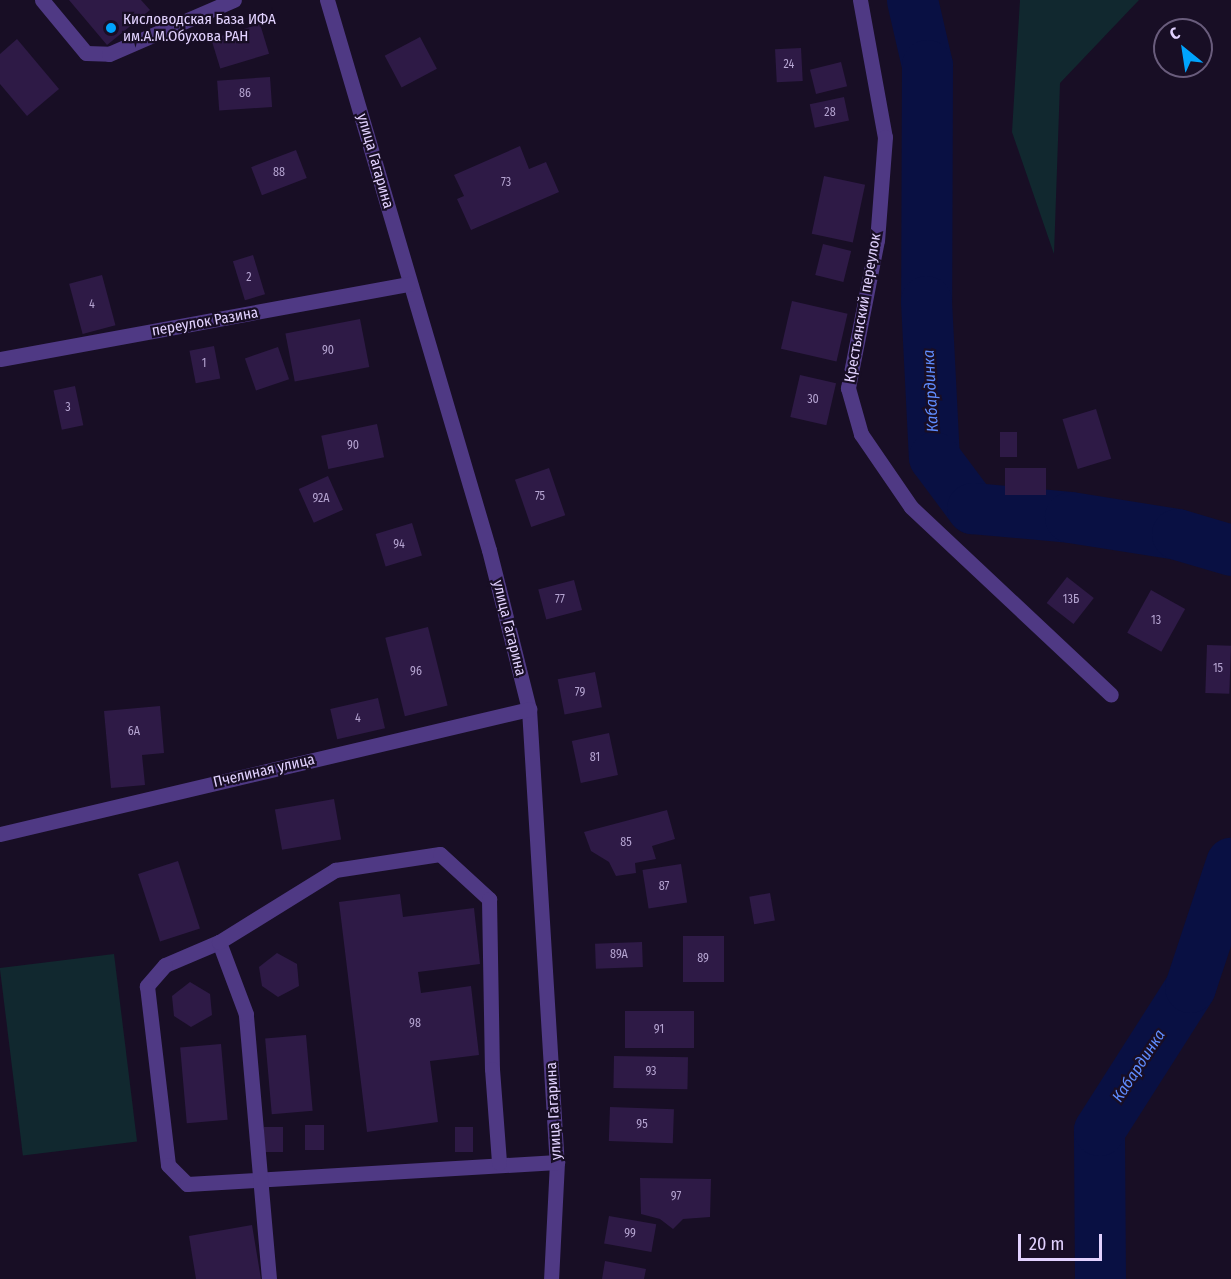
<!DOCTYPE html>
<meta charset="utf-8">
<style>
body{margin:0}
#map{position:relative;width:1231px;height:1279px;overflow:hidden;background:#180e25;font-family:"Fira Sans Condensed",sans-serif}
div>[style]{position:absolute}
.green>*{inset:0;background:#11282f;transform-origin:0 0}
.river>*{height:51px;margin:-25.5px;padding:0 25.5px;transform-origin:25.5px;border-radius:25.5px;background:#091043}
.building>*{inset:0;background:#2e1a46;transform-origin:0 0}
.minor>*{height:15px;margin:-7.5px;padding:0 7.5px;transform-origin:7.5px;border-radius:7.5px;background:#4f3984}
.dots>*{width:16px;height:16px;translate:-50% -50%;box-sizing:border-box;border:3px solid #180e25;border-radius:50%}
span{translate:-50% -50%;white-space:nowrap;text-align:center;line-height:1.15;-webkit-text-stroke:4.5px #180e25;paint-order:stroke}
.number-label{font-size:12px;color:#b5a4d1}
.number-label span{-webkit-text-stroke-width:0}
.poi-label{font-size:15px;color:#e2d2ff}
.left{translate:0 -50%;text-align:left}
.street-label{font-size:15px;color:#e2d2ff}
.water-label{font-size:16px;color:#608dff;font-style:italic}
.north{position:absolute;left:1153px;top:18px;width:60px;height:60px;box-sizing:border-box;background:#180e25;border:2px solid #695c7c;border-radius:50%;rotate:330deg;font-size:16px;font-weight:700;line-height:24px;text-align:center;color:#e2d2ff}
.north::after{content:'';display:block;margin:auto;width:21px;height:27px;background:#00a4fd;clip-path:polygon(50% 0,100% 100%,50% 72%,0 100%)}
.scale{position:absolute;left:1018px;top:1234px;width:84px;height:27px;box-sizing:border-box;border:3px solid #e2d2ff;border-top:0;padding-left:8px;font-size:18px;line-height:21px;white-space:nowrap;color:#e2d2ff;-webkit-text-stroke:4px #180e25;paint-order:stroke}
</style>
<div id="map">
<div class="green">
<div style="clip-path:polygon(1020px 0,1139px 0,1060px 83px,1054px 254px,1012px 132px)"></div>
<div style="left:114px;top:954px;width:189px;height:115px;rotate:83deg"></div>
</div>
<div class="river">
<div style="left:912px;top:0;width:67px;rotate:77deg"></div>
<div style="left:927px;top:65px;width:236px;rotate:90.2deg"></div>
<div style="left:926px;top:301px;width:156px;rotate:87.1deg"></div>
<div style="left:934px;top:457px;width:64px;rotate:53.3deg"></div>
<div style="left:972px;top:508px;width:98px;rotate:5.2deg"></div>
<div style="left:1070px;top:517px;width:108px;rotate:9deg"></div>
<div style="left:1177px;top:534px;width:56px;rotate:16.5deg"></div>
<div style="left:1100px;top:1279px;width:149px;rotate:-90.4deg"></div>
<div style="left:1099px;top:1130px;width:169px;rotate:-57.5deg"></div>
<div style="left:1190px;top:987px;width:131px;rotate:-71.7deg"></div>
</div>
<div class="building">
<div style="clip-path:polygon(69px 0,141px 0,150px 10px,107px 45px)"></div>
<div style="left:260px;top:24px;width:31px;height:51px;rotate:73deg"></div>
<div style="left:420px;top:37px;width:36px;height:40px;rotate:62deg"></div>
<div style="clip-path:polygon(17px 39px,59px 89px,27px 116px,0 84px,0 54px)"></div>
<div style="left:801px;top:48px;width:33px;height:26px;rotate:87deg"></div>
<div style="left:841px;top:62px;width:25px;height:32px;rotate:76deg"></div>
<div style="left:270px;top:77px;width:30px;height:53px;rotate:86deg"></div>
<div style="left:844px;top:97px;width:24px;height:35px;rotate:78deg"></div>
<div style="clip-path:polygon(520px 146px,529px 169px,546px 162px,559px 192px,471px 230px,457px 199px,464px 196px,454px 175px)"></div>
<div style="left:296px;top:150px;width:30px;height:48px;rotate:69deg"></div>
<div style="left:824px;top:176px;width:42px;height:59px;rotate:12deg"></div>
<div style="left:823px;top:244px;width:29px;height:32px;rotate:14deg"></div>
<div style="left:253px;top:255px;width:41px;height:21px;rotate:73deg"></div>
<div style="left:102px;top:275px;width:52px;height:34px;rotate:75deg"></div>
<div style="left:792px;top:301px;width:57px;height:49px;rotate:13deg"></div>
<div style="left:360px;top:319px;width:49px;height:76px;rotate:79deg"></div>
<div style="left:214px;top:346px;width:33px;height:25px;rotate:79deg"></div>
<div style="left:278px;top:347px;width:34px;height:35px;rotate:71deg"></div>
<div style="left:800px;top:375px;width:37px;height:43px;rotate:13deg"></div>
<div style="left:75px;top:386px;width:40px;height:22px;rotate:78deg"></div>
<div style="left:1096px;top:409px;width:52px;height:35px;rotate:73deg"></div>
<div style="left:377px;top:424px;width:34px;height:57px;rotate:78deg"></div>
<div style="left:1000px;top:432px;width:17px;height:25px"></div>
<div style="left:549px;top:468px;width:50px;height:36px;rotate:71deg"></div>
<div style="left:1046px;top:468px;width:27px;height:41px;rotate:90deg"></div>
<div style="left:328px;top:476px;width:37px;height:32px;rotate:66deg"></div>
<div style="left:412px;top:523px;width:34px;height:38px;rotate:73deg"></div>
<div style="left:1067px;top:577px;width:34px;height:33px;rotate:38deg"></div>
<div style="left:574px;top:580px;width:31px;height:37px;rotate:75deg"></div>
<div style="left:1151px;top:590px;width:39px;height:49px;rotate:29deg"></div>
<div style="left:428px;top:627px;width:81px;height:44px;rotate:76deg"></div>
<div style="left:1207px;top:645px;width:24px;height:48px;rotate:2deg"></div>
<div style="left:595px;top:672px;width:36px;height:38px;rotate:79deg"></div>
<div style="left:378px;top:698px;width:31px;height:49px;rotate:77deg"></div>
<div style="clip-path:polygon(160px 706px,164px 753px,142px 755px,145px 785px,111px 788px,104px 711px)"></div>
<div style="left:609px;top:733px;width:43px;height:38px;rotate:78deg"></div>
<div style="left:334px;top:799px;width:41px;height:60px;rotate:80deg"></div>
<div style="clip-path:polygon(667px 810px,675px 839px,652px 846px,656px 859px,635px 863px,636px 873px,616px 876px,609px 862px,591px 851px,584px 832px)"></div>
<div style="left:178px;top:861px;width:71px;height:42px;rotate:72deg"></div>
<div style="left:681px;top:864px;width:39px;height:39px;rotate:81deg"></div>
<div style="left:770px;top:893px;width:28px;height:21px;rotate:80deg"></div>
<div style="clip-path:polygon(400px 894px,403px 917px,474px 908px,480px 964px,418px 972px,421px 993px,471px 986px,479px 1055px,430px 1061px,438px 1122px,367px 1132px,339px 902px)"></div>
<div style="left:683px;top:936px;width:41px;height:46px"></div>
<div style="left:642px;top:942px;width:25px;height:47px;rotate:88deg"></div>
<div style="clip-path:polygon(277px 953px,297px 964px,299px 986px,278px 997px,262px 986px,259px 967px)"></div>
<div style="clip-path:polygon(190px 982px,210px 994px,212px 1015px,191px 1027px,174px 1016px,172px 996px)"></div>
<div style="left:625px;top:1011px;width:69px;height:37px"></div>
<div style="left:306px;top:1035px;width:76px;height:41px;rotate:85deg"></div>
<div style="left:221px;top:1044px;width:76px;height:41px;rotate:85deg"></div>
<div style="left:614px;top:1056px;width:74px;height:32px;rotate:1deg"></div>
<div style="left:610px;top:1107px;width:64px;height:34px;rotate:2deg"></div>
<div style="left:305px;top:1125px;width:19px;height:25px"></div>
<div style="left:264px;top:1127px;width:19px;height:25px"></div>
<div style="left:455px;top:1127px;width:18px;height:25px"></div>
<div style="clip-path:polygon(640px 1178px,711px 1179px,710px 1217px,683px 1219px,673px 1229px,660px 1219px,641px 1214px)"></div>
<div style="left:609px;top:1216px;width:48px;height:28px;rotate:10deg"></div>
<div style="clip-path:polygon(252px 1225px,261px 1279px,196px 1279px,189px 1236px)"></div>
<div style="clip-path:polygon(605px 1261px,646px 1269px,644px 1279px,602px 1279px)"></div>
</div>
<div class="minor">
<div style="left:42px;top:0;width:69px;rotate:50.3deg"></div>
<div style="left:86px;top:53px;width:23px;rotate:2deg"></div>
<div style="left:109px;top:54px;width:136px;rotate:-23.4deg"></div>
<div style="left:327px;top:0;width:573px;rotate:73.59deg"></div>
<div style="left:489px;top:550px;width:164px;rotate:75.9deg"></div>
<div style="left:529px;top:709px;width:454px;rotate:86.5deg"></div>
<div style="left:557px;top:1162px;width:117px;rotate:92.9deg"></div>
<div style="left:860px;top:0;width:139px;rotate:79.7deg"></div>
<div style="left:885px;top:137px;width:103px;rotate:94.4deg"></div>
<div style="left:877px;top:240px;width:151px;rotate:101.1deg"></div>
<div style="left:848px;top:388px;width:48px;rotate:74.2deg"></div>
<div style="left:861px;top:434px;width:88px;rotate:55.6deg"></div>
<div style="left:911px;top:507px;width:274px;rotate:43.2deg"></div>
<div style="left:0;top:359px;width:417px;rotate:-10.4deg"></div>
<div style="left:0;top:834px;width:544px;rotate:-13.29deg"></div>
<div style="left:219px;top:942px;width:59px;rotate:156.9deg"></div>
<div style="left:165px;top:965px;width:28px;rotate:131deg"></div>
<div style="left:147px;top:986px;width:180px;rotate:83.3deg"></div>
<div style="left:168px;top:1165px;width:27px;rotate:45deg"></div>
<div style="left:187px;top:1184px;width:371px;rotate:-3.4deg"></div>
<div style="left:269px;top:1279px;width:266px;rotate:-95deg"></div>
<div style="left:246px;top:1014px;width:77px;rotate:-110.6deg"></div>
<div style="left:219px;top:942px;width:137px;rotate:-31.8deg"></div>
<div style="left:335px;top:870px;width:106px;rotate:-8.7deg"></div>
<div style="left:440px;top:854px;width:67px;rotate:42.6deg"></div>
<div style="left:489px;top:899px;width:170px;rotate:89deg"></div>
<div style="left:492px;top:1069px;width:94px;rotate:85.7deg"></div>
</div>
<div class="dots">
<div style="left:111px;top:28px;background:#00a4fd"></div>
</div>
<div class="number-label">
<span style="left:789px;top:65px">24</span>
<span style="left:245px;top:94px">86</span>
<span style="left:830px;top:113px">28</span>
<span style="left:279px;top:173px">88</span>
<span style="left:506px;top:183px">73</span>
<span style="left:249px;top:278px">2</span>
<span style="left:92px;top:305px">4</span>
<span style="left:328px;top:351px">90</span>
<span style="left:204px;top:364px">1</span>
<span style="left:813px;top:400px">30</span>
<span style="left:68px;top:408px">3</span>
<span style="left:353px;top:446px">90</span>
<span style="left:540px;top:497px">75</span>
<span style="left:321px;top:499px">92А</span>
<span style="left:399px;top:545px">94</span>
<span style="left:560px;top:600px">77</span>
<span style="left:1071px;top:600px">13Б</span>
<span style="left:1156px;top:621px">13</span>
<span style="left:1218px;top:669px">15</span>
<span style="left:416px;top:672px">96</span>
<span style="left:580px;top:693px">79</span>
<span style="left:358px;top:719px">4</span>
<span style="left:134px;top:732px">6А</span>
<span style="left:595px;top:758px">81</span>
<span style="left:626px;top:843px">85</span>
<span style="left:664px;top:887px">87</span>
<span style="left:619px;top:955px">89А</span>
<span style="left:703px;top:959px">89</span>
<span style="left:415px;top:1024px">98</span>
<span style="left:659px;top:1030px">91</span>
<span style="left:651px;top:1072px">93</span>
<span style="left:642px;top:1125px">95</span>
<span style="left:676px;top:1197px">97</span>
<span style="left:630px;top:1234px">99</span>
</div>
<div class="poi-label">
<span class="left" style="left:123px;top:28px">Кисловодская База ИФА<br>им.А.М.Обухова РАН</span>
</div>
<div class="street-label">
<span style="left:375px;top:161px;rotate:74deg">улица Гагарина</span>
<span style="left:863px;top:308px;rotate:-80deg">Крестьянский переулок</span>
<span style="left:205px;top:322px;rotate:-10deg">переулок Разина</span>
<span style="left:509px;top:628px;rotate:76deg">улица Гагарина</span>
<span style="left:264px;top:771px;rotate:-13deg">Пчелиная улица</span>
<span style="left:554px;top:1111px;rotate:-93deg">улица Гагарина</span>
</div>
<div class="water-label">
<span style="left:931px;top:391px;rotate:-93deg">Кабардинка</span>
<span style="left:1139px;top:1066px;rotate:-57deg">Кабардинка</span>
</div>
<div class="north">С</div>
<div class="scale">20 m</div>
</div>
